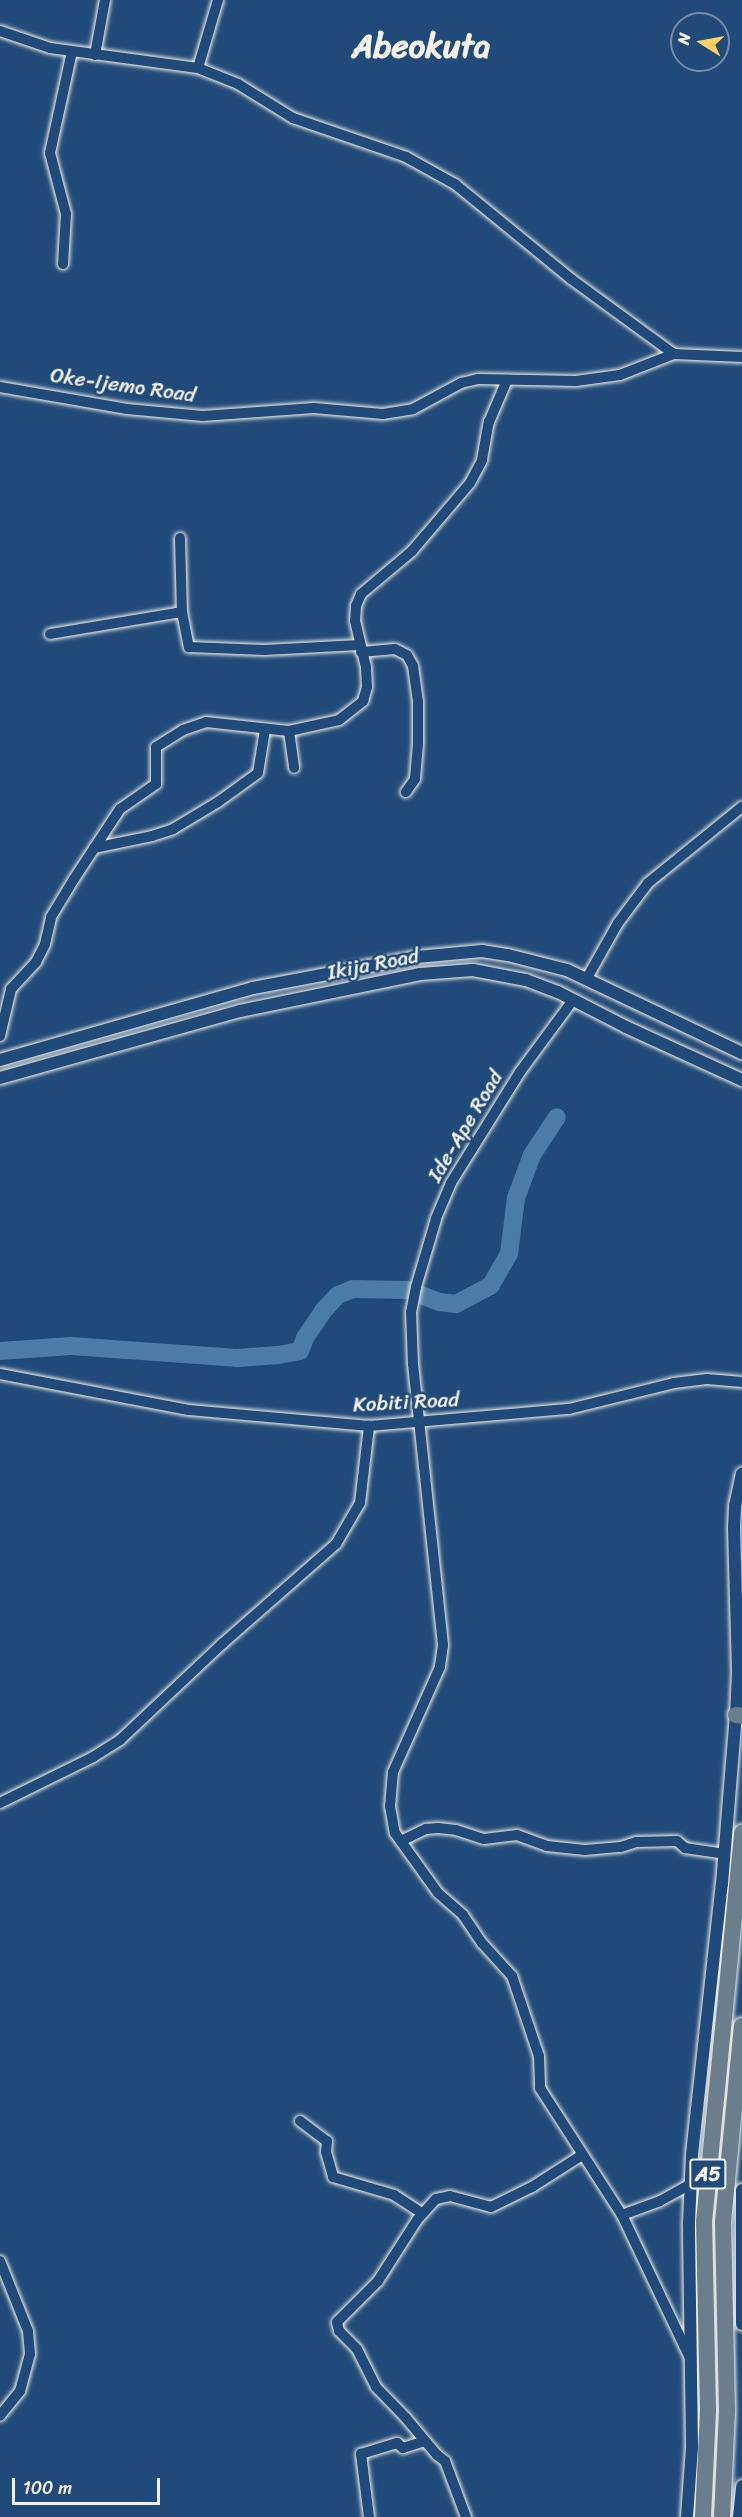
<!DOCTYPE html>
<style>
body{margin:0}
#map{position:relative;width:742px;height:2517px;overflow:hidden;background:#1f4a7a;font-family:Sriracha,sans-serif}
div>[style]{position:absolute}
.river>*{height:18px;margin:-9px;padding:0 9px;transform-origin:9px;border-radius:9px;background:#4b7ca8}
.roads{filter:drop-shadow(0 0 2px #f4f1e8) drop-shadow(0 0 2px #f4f1e8)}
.minor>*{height:10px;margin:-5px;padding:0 5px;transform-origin:5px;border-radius:5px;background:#1f4a7a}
.tertiary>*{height:12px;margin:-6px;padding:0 6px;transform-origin:6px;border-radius:6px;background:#1f4a7a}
.trunk>*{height:16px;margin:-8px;padding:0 8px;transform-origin:8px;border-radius:8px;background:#6c7d8b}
span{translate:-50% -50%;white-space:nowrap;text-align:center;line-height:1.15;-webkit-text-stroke:5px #1f4a7a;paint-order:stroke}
.shield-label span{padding:2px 4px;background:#1f4a7a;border:2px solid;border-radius:4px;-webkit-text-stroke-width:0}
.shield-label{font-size:20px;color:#f4f1e8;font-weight:700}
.street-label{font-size:21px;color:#f4f1e8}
.town-label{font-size:33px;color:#f4f1e8;font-weight:700}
.north{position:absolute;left:670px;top:12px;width:60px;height:60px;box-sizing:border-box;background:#1f4a7a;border:2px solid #748da6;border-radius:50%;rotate:281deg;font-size:16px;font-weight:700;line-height:24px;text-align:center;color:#f4f1e8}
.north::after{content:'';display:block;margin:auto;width:21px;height:27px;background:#ffd166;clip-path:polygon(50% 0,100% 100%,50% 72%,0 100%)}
.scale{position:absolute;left:12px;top:2478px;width:148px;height:27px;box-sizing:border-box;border:3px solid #f4f1e8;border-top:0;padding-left:8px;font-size:18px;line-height:21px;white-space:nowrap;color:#f4f1e8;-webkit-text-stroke:4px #1f4a7a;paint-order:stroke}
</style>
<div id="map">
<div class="river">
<div style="left:0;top:1351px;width:71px;rotate:-4deg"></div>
<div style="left:71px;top:1346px;width:166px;rotate:4.1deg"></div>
<div style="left:237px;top:1358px;width:41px;rotate:-4.2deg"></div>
<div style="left:278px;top:1355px;width:22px;rotate:-10deg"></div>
<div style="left:300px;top:1351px;width:14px;rotate:-69deg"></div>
<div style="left:305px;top:1338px;width:32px;rotate:-56deg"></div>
<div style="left:323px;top:1311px;width:22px;rotate:-47deg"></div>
<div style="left:338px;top:1295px;width:16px;rotate:-22deg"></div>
<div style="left:353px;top:1289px;width:55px;rotate:1deg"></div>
<div style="left:408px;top:1290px;width:34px;rotate:21deg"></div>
<div style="left:440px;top:1302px;width:16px;rotate:7deg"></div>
<div style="left:456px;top:1304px;width:40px;rotate:-28deg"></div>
<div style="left:491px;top:1285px;width:36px;rotate:-60deg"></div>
<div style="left:509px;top:1254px;width:56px;rotate:-82.9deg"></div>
<div style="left:516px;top:1198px;width:46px;rotate:-69.6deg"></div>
<div style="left:532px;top:1155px;width:45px;rotate:-56.7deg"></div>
</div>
<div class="roads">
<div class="minor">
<div style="left:0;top:31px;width:53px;rotate:18.8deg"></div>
<div style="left:50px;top:48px;width:149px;rotate:7.7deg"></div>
<div style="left:198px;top:68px;width:43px;rotate:21.8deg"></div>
<div style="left:238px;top:84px;width:65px;rotate:31.7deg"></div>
<div style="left:293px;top:118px;width:120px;rotate:19deg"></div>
<div style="left:406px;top:157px;width:56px;rotate:28.9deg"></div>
<div style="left:455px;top:184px;width:150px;rotate:39.3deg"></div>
<div style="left:571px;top:279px;width:127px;rotate:36.1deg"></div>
<div style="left:95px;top:55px;width:56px;rotate:-79.7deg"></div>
<div style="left:198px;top:68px;width:71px;rotate:-73.6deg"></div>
<div style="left:63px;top:264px;width:50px;rotate:-86.6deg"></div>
<div style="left:66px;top:214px;width:63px;rotate:-104.7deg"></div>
<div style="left:50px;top:153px;width:104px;rotate:-77.8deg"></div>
<div style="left:0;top:387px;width:129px;rotate:9.8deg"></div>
<div style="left:127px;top:409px;width:76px;rotate:5.3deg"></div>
<div style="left:203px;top:416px;width:111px;rotate:-4.1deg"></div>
<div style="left:314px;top:408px;width:69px;rotate:5deg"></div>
<div style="left:383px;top:414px;width:30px;rotate:-9deg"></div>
<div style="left:413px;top:409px;width:55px;rotate:-28.4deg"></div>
<div style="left:461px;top:383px;width:17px;rotate:-13deg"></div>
<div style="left:478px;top:379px;width:98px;rotate:1.2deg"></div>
<div style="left:576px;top:381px;width:44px;rotate:-7.8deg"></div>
<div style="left:620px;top:375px;width:58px;rotate:-21.3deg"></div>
<div style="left:674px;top:354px;width:68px;rotate:2.5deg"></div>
<div style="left:180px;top:538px;width:74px;rotate:88.5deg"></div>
<div style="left:182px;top:612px;width:36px;rotate:79deg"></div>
<div style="left:189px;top:647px;width:75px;rotate:2.3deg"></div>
<div style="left:264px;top:650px;width:95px;rotate:-3deg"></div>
<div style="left:50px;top:634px;width:134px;rotate:-9.5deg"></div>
<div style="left:361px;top:652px;width:34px;rotate:-5deg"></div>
<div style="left:395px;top:649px;width:13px;rotate:27deg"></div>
<div style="left:407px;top:655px;width:13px;rotate:61deg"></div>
<div style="left:413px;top:666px;width:36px;rotate:82deg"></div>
<div style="left:418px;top:702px;width:42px;rotate:90deg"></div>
<div style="left:418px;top:744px;width:35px;rotate:95deg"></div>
<div style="left:415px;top:779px;width:16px;rotate:125deg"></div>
<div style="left:289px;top:731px;width:37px;rotate:82deg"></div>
<div style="left:94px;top:848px;width:59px;rotate:-11.7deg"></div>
<div style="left:152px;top:836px;width:22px;rotate:-18deg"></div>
<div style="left:173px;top:829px;width:52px;rotate:-31deg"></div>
<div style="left:218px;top:802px;width:49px;rotate:-35.9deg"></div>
<div style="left:258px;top:773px;width:44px;rotate:-80.8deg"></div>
<div style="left:587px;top:978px;width:63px;rotate:-60.6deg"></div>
<div style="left:618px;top:923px;width:50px;rotate:-53.1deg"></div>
<div style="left:648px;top:883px;width:121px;rotate:-39deg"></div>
<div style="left:573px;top:1000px;width:89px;rotate:126.4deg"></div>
<div style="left:520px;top:1072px;width:131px;rotate:121.9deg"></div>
<div style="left:451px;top:1183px;width:39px;rotate:113deg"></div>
<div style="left:436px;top:1219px;width:71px;rotate:106.4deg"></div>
<div style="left:416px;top:1287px;width:25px;rotate:101deg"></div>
<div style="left:411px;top:1312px;width:52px;rotate:87.8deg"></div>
<div style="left:413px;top:1364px;width:283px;rotate:83.9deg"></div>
<div style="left:443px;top:1645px;width:22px;rotate:98deg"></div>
<div style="left:440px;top:1667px;width:115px;rotate:114.1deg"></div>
<div style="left:393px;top:1772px;width:34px;rotate:95deg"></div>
<div style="left:390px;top:1806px;width:27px;rotate:80deg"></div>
<div style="left:395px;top:1833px;width:74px;rotate:54.4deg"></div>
<div style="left:438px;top:1893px;width:33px;rotate:41deg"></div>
<div style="left:463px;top:1915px;width:34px;rotate:56deg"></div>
<div style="left:482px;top:1943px;width:45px;rotate:47.7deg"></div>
<div style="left:512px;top:1976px;width:84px;rotate:71.4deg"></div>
<div style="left:539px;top:2056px;width:32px;rotate:88deg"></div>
<div style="left:540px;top:2088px;width:151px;rotate:57.2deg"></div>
<div style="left:622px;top:2215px;width:158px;rotate:64.6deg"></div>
<div style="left:0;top:1036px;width:48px;rotate:-76.8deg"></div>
<div style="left:11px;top:989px;width:37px;rotate:-47deg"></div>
<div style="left:36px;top:962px;width:20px;rotate:-63deg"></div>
<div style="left:45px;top:944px;width:28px;rotate:-77deg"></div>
<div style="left:51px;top:917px;width:44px;rotate:-58.8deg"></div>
<div style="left:74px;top:879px;width:84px;rotate:-56.7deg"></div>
<div style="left:120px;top:809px;width:44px;rotate:-34.8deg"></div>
<div style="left:156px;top:784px;width:37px;rotate:-90deg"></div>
<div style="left:156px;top:747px;width:32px;rotate:-32deg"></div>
<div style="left:183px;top:730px;width:24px;rotate:-19deg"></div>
<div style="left:206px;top:722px;width:83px;rotate:6.2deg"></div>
<div style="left:289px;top:731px;width:51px;rotate:-12.4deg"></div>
<div style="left:339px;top:720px;width:31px;rotate:-38deg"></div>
<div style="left:363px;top:701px;width:15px;rotate:-74deg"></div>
<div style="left:367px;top:687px;width:20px;rotate:-93deg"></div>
<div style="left:366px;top:667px;width:47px;rotate:-103.4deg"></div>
<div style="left:355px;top:621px;width:15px;rotate:-86deg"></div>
<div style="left:356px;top:606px;width:13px;rotate:-67deg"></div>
<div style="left:361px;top:594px;width:67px;rotate:-40.1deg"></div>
<div style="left:412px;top:551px;width:89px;rotate:-49.5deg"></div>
<div style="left:470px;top:483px;width:26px;rotate:-62deg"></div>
<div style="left:482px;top:460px;width:39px;rotate:-80deg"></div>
<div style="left:489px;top:422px;width:46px;rotate:-66.8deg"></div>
<div style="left:0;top:1374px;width:192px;rotate:10.8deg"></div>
<div style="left:189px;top:1410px;width:181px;rotate:5.1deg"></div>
<div style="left:369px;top:1426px;width:201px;rotate:-4.9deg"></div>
<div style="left:569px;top:1409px;width:108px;rotate:-13.9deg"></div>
<div style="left:674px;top:1383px;width:33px;rotate:-7deg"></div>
<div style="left:707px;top:1379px;width:35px;rotate:5deg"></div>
<div style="left:0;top:1803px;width:104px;rotate:-26.3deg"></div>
<div style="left:93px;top:1757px;width:32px;rotate:-32deg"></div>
<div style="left:120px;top:1740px;width:140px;rotate:-43.3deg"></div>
<div style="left:222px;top:1644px;width:152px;rotate:-41.3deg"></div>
<div style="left:336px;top:1544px;width:48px;rotate:-59.7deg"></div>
<div style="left:360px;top:1503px;width:78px;rotate:-83.3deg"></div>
<div style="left:401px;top:1841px;width:28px;rotate:-26deg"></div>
<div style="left:426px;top:1829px;width:12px;rotate:-5deg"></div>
<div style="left:438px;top:1828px;width:18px;rotate:6deg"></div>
<div style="left:456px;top:1830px;width:29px;rotate:18deg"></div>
<div style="left:484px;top:1839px;width:33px;rotate:-7deg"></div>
<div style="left:517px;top:1835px;width:32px;rotate:20deg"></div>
<div style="left:547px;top:1846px;width:38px;rotate:6deg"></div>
<div style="left:585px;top:1850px;width:36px;rotate:-5deg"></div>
<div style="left:621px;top:1847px;width:16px;rotate:-18deg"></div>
<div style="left:636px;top:1842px;width:41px;rotate:-1.4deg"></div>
<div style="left:677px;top:1841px;width:11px;rotate:41deg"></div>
<div style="left:685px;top:1848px;width:40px;rotate:8.5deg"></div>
<div style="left:300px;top:2121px;width:34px;rotate:37deg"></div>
<div style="left:327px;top:2141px;width:11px;rotate:95deg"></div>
<div style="left:326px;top:2152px;width:26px;rotate:74deg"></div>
<div style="left:333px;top:2177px;width:64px;rotate:16.4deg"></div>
<div style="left:394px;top:2195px;width:33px;rotate:33deg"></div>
<div style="left:622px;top:2215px;width:40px;rotate:-20.2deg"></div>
<div style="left:660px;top:2201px;width:35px;rotate:-29deg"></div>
<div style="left:0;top:2261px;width:75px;rotate:68.2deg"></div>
<div style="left:28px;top:2331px;width:23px;rotate:85deg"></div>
<div style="left:30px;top:2354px;width:38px;rotate:105deg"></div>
<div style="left:20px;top:2391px;width:32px;rotate:129deg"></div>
<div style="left:369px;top:2517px;width:64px;rotate:-97.2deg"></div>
<div style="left:361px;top:2454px;width:38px;rotate:-17deg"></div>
<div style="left:397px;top:2443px;width:8px;rotate:40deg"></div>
<div style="left:403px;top:2448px;width:23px;rotate:-18deg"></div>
<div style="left:466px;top:2517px;width:60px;rotate:-110.6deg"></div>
<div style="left:445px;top:2461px;width:10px;rotate:-143deg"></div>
<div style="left:437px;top:2455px;width:48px;rotate:-130deg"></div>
<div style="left:406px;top:2418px;width:43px;rotate:-134.1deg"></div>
<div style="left:376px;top:2387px;width:42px;rotate:-116.6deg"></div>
<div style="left:357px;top:2349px;width:25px;rotate:-135deg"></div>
<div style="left:339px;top:2331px;width:9px;rotate:-103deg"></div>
<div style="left:337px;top:2322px;width:58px;rotate:-45deg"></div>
<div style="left:378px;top:2281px;width:72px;rotate:-57.4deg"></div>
<div style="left:417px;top:2220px;width:28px;rotate:-48deg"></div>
<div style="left:436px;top:2199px;width:14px;rotate:-12deg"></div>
<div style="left:450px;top:2196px;width:42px;rotate:15deg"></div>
<div style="left:491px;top:2207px;width:46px;rotate:-26deg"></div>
<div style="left:532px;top:2187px;width:59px;rotate:-32.6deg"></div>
</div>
<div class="tertiary">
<div style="left:0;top:1060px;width:263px;rotate:-15.9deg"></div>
<div style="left:253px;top:988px;width:167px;rotate:-10.7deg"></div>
<div style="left:417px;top:957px;width:65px;rotate:-5.3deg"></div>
<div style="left:482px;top:951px;width:26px;rotate:9deg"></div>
<div style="left:508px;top:955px;width:61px;rotate:14.3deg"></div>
<div style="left:567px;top:970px;width:194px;rotate:25.4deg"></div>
<div style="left:0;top:1078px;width:249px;rotate:-15.6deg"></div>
<div style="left:240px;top:1011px;width:184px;rotate:-11.6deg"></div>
<div style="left:420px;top:974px;width:53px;rotate:-4.3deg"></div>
<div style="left:473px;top:970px;width:54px;rotate:10.7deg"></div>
<div style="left:526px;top:980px;width:34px;rotate:21deg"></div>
<div style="left:558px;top:992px;width:76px;rotate:27.2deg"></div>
<div style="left:626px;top:1027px;width:128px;rotate:24.6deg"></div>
<div style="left:742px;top:2190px;width:134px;rotate:90deg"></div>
<div style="left:687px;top:2517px;width:70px;rotate:-85.9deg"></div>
<div style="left:692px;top:2447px;width:224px;rotate:-90.8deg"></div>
<div style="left:689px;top:2223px;width:69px;rotate:-87.5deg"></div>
<div style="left:692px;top:2154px;width:272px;rotate:-83.7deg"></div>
<div style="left:722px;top:1884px;width:170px;rotate:-85.3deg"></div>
<div style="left:736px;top:1715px;width:43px;rotate:-87.3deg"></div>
<div style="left:738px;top:1672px;width:145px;rotate:-91.6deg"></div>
<div style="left:734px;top:1527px;width:21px;rotate:-87deg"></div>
<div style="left:735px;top:1506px;width:33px;rotate:-78deg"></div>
<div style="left:739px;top:2517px;width:31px;rotate:-84deg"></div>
</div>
<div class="trunk">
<div style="left:736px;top:1715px;width:6px;rotate:9deg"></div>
<div style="left:703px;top:2517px;width:106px;rotate:-87.3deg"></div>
<div style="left:708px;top:2411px;width:189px;rotate:-91.2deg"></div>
<div style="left:704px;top:2222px;width:391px;rotate:-84.4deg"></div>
<div style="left:722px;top:2517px;width:106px;rotate:-87.3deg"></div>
<div style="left:727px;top:2411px;width:189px;rotate:-91.2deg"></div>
<div style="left:723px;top:2222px;width:197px;rotate:-84.5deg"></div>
</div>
</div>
<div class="shield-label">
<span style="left:708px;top:2174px">A5</span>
</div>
<div class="street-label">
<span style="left:123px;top:385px;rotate:8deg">Oke-Ijemo Road</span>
<span style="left:373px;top:964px;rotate:-11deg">Ikija Road</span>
<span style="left:465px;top:1126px;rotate:-59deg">Ide-Ape Road</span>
<span style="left:406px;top:1402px;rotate:-3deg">Kobiti Road</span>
</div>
<div class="town-label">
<span style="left:421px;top:47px">Abeokuta</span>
</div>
<div class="north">N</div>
<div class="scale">100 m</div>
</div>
